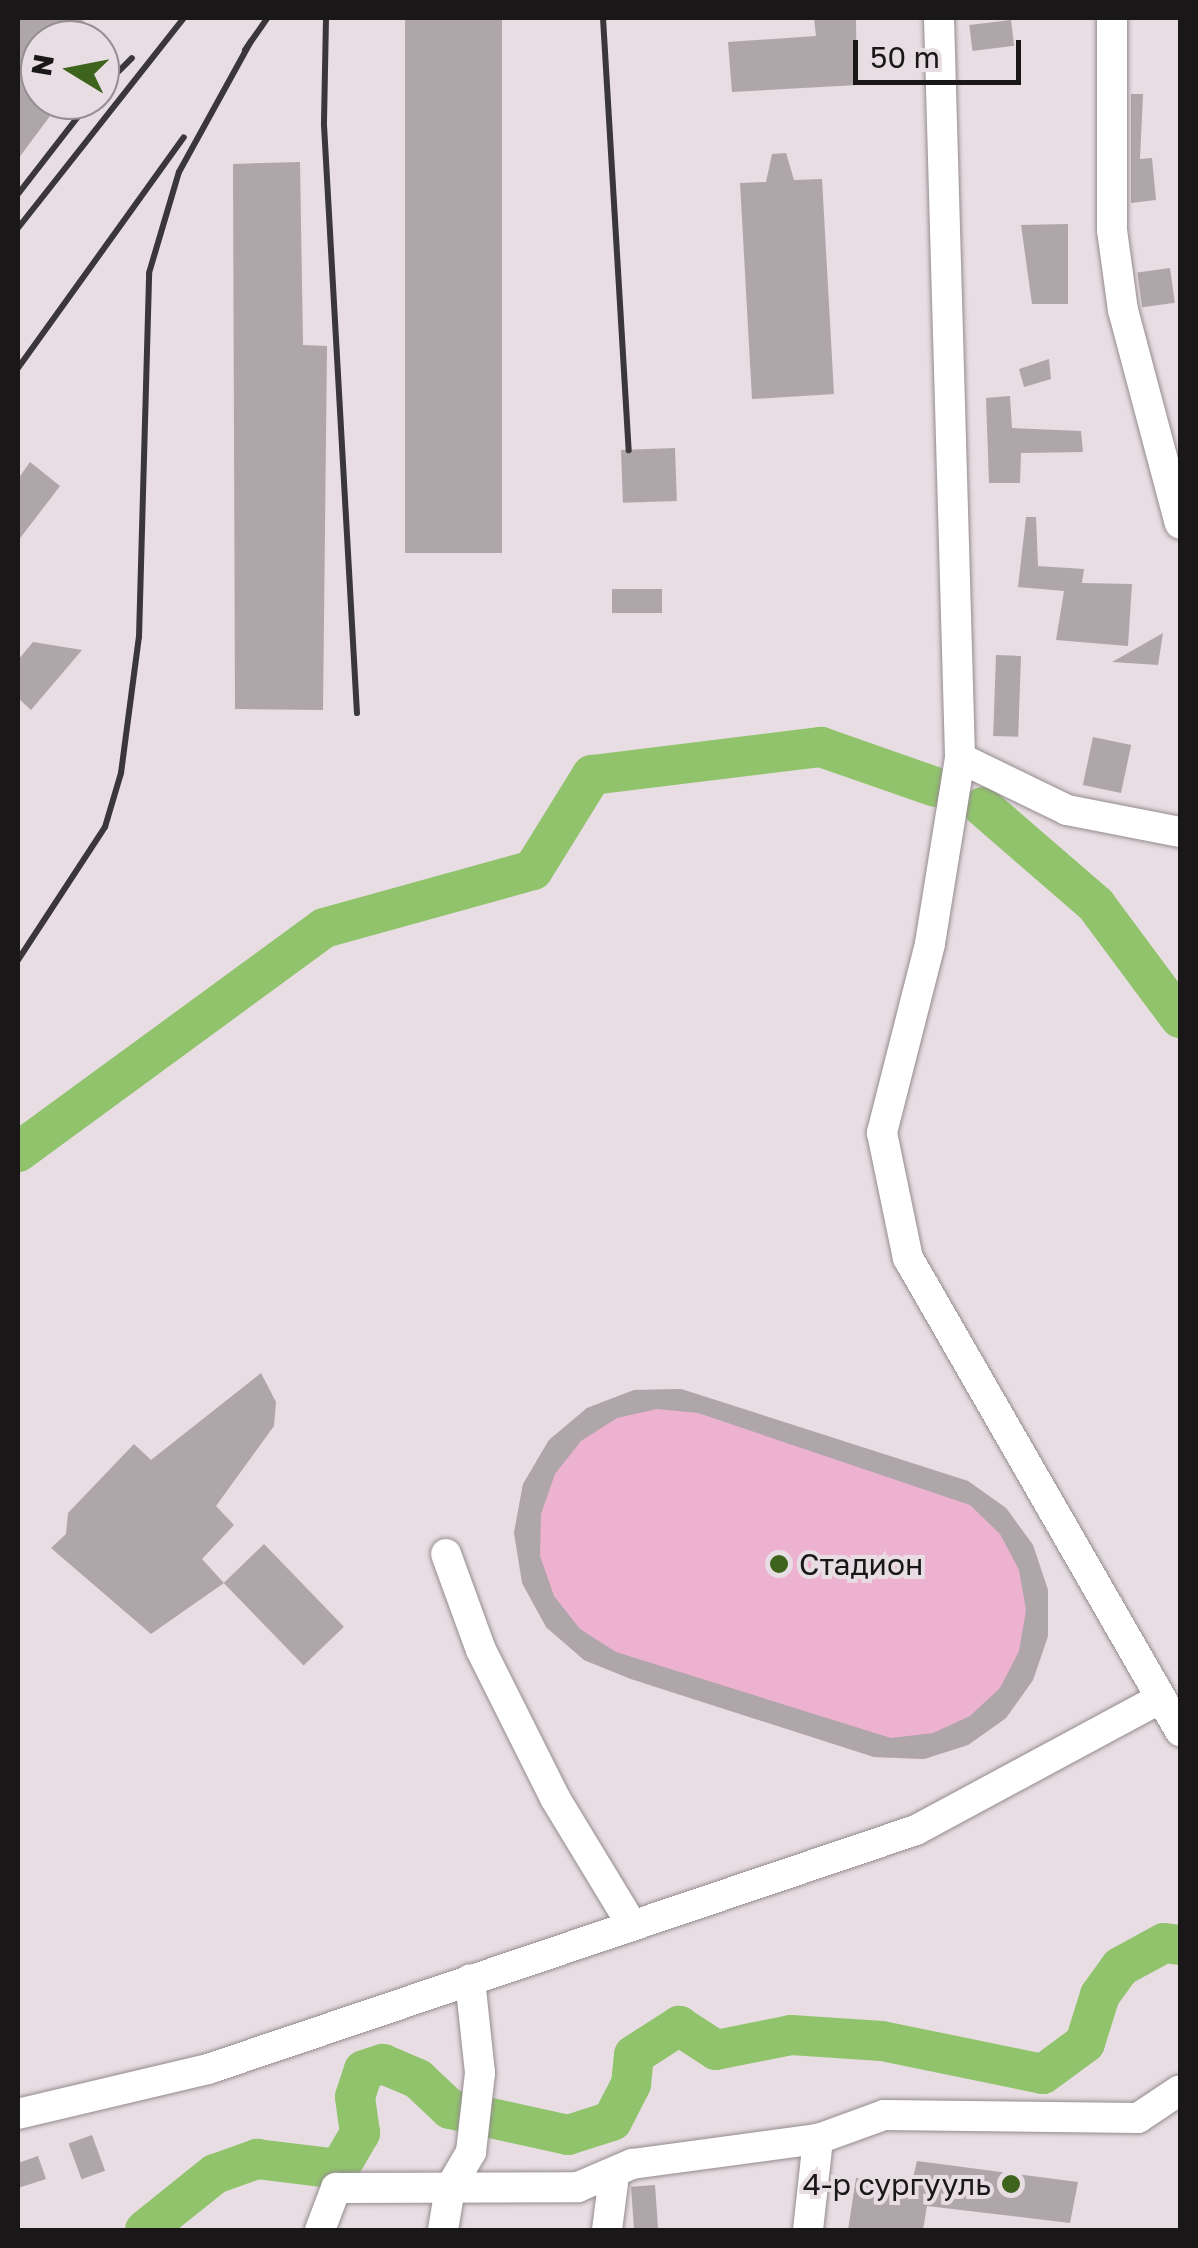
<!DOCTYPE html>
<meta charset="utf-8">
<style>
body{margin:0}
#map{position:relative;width:1198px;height:2248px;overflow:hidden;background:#e7dde2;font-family:"Golos Text",sans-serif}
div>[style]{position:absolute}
.green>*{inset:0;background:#eeb2d1}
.river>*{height:40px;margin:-20px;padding:0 20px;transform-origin:20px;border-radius:20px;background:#91c36c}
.building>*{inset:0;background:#afa6aa;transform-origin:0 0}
.roads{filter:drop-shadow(0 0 2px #948b8f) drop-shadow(0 0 2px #948b8f)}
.minor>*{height:30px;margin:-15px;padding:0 15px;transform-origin:15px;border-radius:15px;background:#fff}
.rail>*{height:6px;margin:-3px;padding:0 3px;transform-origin:3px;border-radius:3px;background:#3a3639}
.dots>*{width:28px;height:28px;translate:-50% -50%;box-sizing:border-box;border:5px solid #e7dde2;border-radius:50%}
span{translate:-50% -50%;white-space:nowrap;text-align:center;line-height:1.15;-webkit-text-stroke:8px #e7dde2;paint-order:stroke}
.poi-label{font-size:30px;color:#1a1719}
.left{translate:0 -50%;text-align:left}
.right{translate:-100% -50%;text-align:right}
.frame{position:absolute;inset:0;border:20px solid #1a1719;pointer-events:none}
.north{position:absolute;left:20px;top:20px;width:100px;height:100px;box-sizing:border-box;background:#e7dde2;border:2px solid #958e92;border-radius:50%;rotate:280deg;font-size:28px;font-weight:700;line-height:40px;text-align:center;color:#1a1719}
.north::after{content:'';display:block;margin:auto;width:35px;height:45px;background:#3e631d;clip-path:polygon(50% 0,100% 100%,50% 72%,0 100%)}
.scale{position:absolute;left:853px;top:40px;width:168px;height:45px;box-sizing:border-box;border:5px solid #1a1719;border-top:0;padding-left:12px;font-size:30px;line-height:35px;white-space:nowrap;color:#1a1719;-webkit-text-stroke:8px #e7dde2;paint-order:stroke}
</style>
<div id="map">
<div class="green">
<div style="clip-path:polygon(681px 1389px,968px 1481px,1006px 1508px,1033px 1545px,1048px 1590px,1048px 1636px,1033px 1680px,1006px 1718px,968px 1745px,924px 1759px,874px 1757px,631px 1679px,584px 1660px,546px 1627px,514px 1533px,523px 1484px,549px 1440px,587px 1408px,635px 1390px)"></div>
</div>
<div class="river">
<div style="left:983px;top:807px;width:150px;rotate:40.9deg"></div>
<div style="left:1096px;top:905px;width:141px;rotate:53.4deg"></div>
<div style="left:18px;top:1152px;width:379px;rotate:-36.2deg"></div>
<div style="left:324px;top:928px;width:217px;rotate:-15.5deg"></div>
<div style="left:533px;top:870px;width:112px;rotate:-58.2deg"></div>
<div style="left:592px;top:775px;width:231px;rotate:-7deg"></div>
<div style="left:821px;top:747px;width:121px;rotate:19.3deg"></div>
<div style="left:145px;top:2230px;width:90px;rotate:-38.7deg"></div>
<div style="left:215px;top:2174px;width:45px;rotate:-19.7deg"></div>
<div style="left:257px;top:2159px;width:83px;rotate:7deg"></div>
<div style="left:339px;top:2169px;width:42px;rotate:-59.7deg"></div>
<div style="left:360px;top:2133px;width:36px;rotate:-98deg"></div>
<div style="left:355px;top:2097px;width:28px;rotate:-72deg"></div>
<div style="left:364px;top:2070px;width:20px;rotate:-18deg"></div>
<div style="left:383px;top:2064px;width:38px;rotate:23deg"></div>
<div style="left:418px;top:2079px;width:44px;rotate:43.2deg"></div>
<div style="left:450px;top:2109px;width:121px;rotate:12.4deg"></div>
<div style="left:568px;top:2135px;width:46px;rotate:-17.7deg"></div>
<div style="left:612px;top:2121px;width:42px;rotate:-62.8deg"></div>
<div style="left:631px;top:2084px;width:29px;rotate:-84deg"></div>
<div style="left:634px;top:2055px;width:54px;rotate:-32.8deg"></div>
<div style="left:679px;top:2026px;width:44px;rotate:33deg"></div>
<div style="left:716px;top:2050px;width:76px;rotate:-11.3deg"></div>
<div style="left:791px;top:2035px;width:91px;rotate:3.8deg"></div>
<div style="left:882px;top:2041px;width:164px;rotate:11.6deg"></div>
<div style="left:1043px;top:2074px;width:52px;rotate:-36.4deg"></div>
<div style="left:1085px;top:2043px;width:50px;rotate:-72.6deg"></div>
<div style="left:1100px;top:1995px;width:34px;rotate:-54deg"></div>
<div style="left:1120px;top:1967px;width:50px;rotate:-28.6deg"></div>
<div style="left:1164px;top:1943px;width:16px;rotate:7deg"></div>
</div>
<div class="building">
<div style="clip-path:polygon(18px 18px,79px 18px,109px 40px,40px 40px,40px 100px,62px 100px,18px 159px)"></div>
<div style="left:405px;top:18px;width:97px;height:535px"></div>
<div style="clip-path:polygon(814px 18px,856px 18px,857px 85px,732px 92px,728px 42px,816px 36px)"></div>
<div style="left:1011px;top:20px;width:26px;height:42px;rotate:83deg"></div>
<div style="clip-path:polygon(1131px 94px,1143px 94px,1140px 159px,1152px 158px,1156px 200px,1131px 203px)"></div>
<div style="clip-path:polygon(786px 153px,794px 180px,822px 179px,834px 394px,752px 399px,740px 183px,766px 182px,772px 154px)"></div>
<div style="clip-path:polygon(300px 162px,303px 345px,327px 346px,323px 710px,235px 709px,233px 164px)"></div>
<div style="clip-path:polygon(1068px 224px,1068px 304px,1032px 304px,1021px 225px)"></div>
<div style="left:1170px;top:268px;width:35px;height:33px;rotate:82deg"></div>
<div style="clip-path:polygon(1049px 359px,1051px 379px,1024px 387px,1019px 369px)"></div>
<div style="clip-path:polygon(1010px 396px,1012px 428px,1081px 431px,1083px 452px,1021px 453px,1020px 483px,989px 483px,986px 398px)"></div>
<div style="left:675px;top:448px;width:53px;height:54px;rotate:88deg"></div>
<div style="clip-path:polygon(30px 462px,60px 486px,18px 541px,18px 479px)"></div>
<div style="clip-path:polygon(1026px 517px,1036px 517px,1038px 566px,1084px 569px,1082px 583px,1132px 584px,1128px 646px,1056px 640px,1064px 591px,1018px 587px)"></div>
<div style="left:612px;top:589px;width:50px;height:24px"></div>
<div style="clip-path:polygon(1163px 633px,1158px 665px,1112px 662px)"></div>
<div style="clip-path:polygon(33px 642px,82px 650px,31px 710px,18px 698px,18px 660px)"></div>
<div style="left:996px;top:655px;width:25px;height:81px;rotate:2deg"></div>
<div style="left:1093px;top:737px;width:39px;height:49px;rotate:12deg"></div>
<div style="clip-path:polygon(261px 1373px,276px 1402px,274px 1426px,216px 1506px,234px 1525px,202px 1559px,224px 1583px,151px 1634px,51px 1548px,66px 1534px,68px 1513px,134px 1444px,151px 1460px)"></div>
<div style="clip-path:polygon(evenodd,681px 1389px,968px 1481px,1006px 1508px,1033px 1545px,1048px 1590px,1048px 1636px,1033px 1680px,1006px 1718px,968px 1745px,924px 1759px,874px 1757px,631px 1679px,584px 1660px,546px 1627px,522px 1583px,514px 1533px,523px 1484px,549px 1440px,587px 1408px,634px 1390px,681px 1389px,657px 1409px,698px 1413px,970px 1505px,1000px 1534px,1019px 1570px,1026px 1610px,1019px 1651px,1000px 1688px,970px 1716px,933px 1733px,891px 1738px,616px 1652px,580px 1629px,554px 1596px,540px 1556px,541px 1514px,555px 1474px,581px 1441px,617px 1418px,657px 1409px)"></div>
<div style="left:264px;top:1544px;width:115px;height:56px;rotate:46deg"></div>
<div style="left:92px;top:2135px;width:38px;height:25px;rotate:70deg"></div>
<div style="clip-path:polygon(38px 2156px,46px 2179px,18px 2188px,18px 2163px)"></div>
<div style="clip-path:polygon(917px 2161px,1078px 2182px,1070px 2223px,927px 2206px,923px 2230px,848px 2230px,856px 2178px,912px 2182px)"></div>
<div style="left:655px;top:2185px;width:44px;height:24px;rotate:86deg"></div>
</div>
<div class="roads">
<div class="minor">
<div style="left:939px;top:18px;width:740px;rotate:88.37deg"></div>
<div style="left:960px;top:758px;width:188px;rotate:99.2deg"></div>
<div style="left:930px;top:944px;width:195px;rotate:104.3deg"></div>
<div style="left:882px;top:1133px;width:128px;rotate:78.3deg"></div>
<div style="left:908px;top:1258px;width:546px;rotate:60.1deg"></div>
<div style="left:1112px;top:18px;width:212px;rotate:90deg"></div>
<div style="left:1112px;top:230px;width:81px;rotate:82.2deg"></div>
<div style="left:1123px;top:310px;width:221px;rotate:75.1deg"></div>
<div style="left:960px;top:758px;width:119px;rotate:25.9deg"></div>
<div style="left:1067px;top:810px;width:115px;rotate:11deg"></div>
<div style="left:446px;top:1554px;width:102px;rotate:70deg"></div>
<div style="left:481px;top:1650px;width:165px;rotate:63.4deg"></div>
<div style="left:555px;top:1798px;width:149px;rotate:58.8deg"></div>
<div style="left:18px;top:2114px;width:195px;rotate:-13.3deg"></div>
<div style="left:208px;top:2069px;width:747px;rotate:-18.65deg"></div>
<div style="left:916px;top:1830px;width:278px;rotate:-28.3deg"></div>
<div style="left:320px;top:2230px;width:45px;rotate:-69.1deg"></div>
<div style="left:336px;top:2188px;width:242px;rotate:-0.2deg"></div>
<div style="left:578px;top:2187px;width:59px;rotate:-23.1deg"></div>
<div style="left:632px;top:2164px;width:188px;rotate:-7.7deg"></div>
<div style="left:818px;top:2139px;width:70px;rotate:-20deg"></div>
<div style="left:884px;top:2115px;width:254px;rotate:0.7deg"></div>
<div style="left:1138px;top:2118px;width:50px;rotate:-33.7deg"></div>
<div style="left:443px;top:2230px;width:43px;rotate:-80.5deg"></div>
<div style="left:450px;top:2188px;width:42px;rotate:-59.7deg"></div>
<div style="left:471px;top:2152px;width:80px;rotate:-83.5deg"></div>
<div style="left:480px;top:2073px;width:94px;rotate:-96.1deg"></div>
<div style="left:607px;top:2230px;width:55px;rotate:-82.7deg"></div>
<div style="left:808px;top:2230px;width:92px;rotate:-83.7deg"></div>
</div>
</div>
<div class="rail">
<div style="left:326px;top:18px;width:107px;rotate:91.1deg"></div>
<div style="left:324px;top:125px;width:589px;rotate:86.79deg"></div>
<div style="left:603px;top:18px;width:433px;rotate:86.6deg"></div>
<div style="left:245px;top:50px;width:39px;rotate:-55deg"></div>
<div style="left:100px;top:90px;width:45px;rotate:-45deg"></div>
<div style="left:18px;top:194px;width:119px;rotate:-52.2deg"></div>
<div style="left:18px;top:228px;width:268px;rotate:-51.7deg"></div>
<div style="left:18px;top:368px;width:284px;rotate:-54.3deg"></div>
<div style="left:18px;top:960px;width:159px;rotate:-56.8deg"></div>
<div style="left:105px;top:827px;width:56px;rotate:-73.5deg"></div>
<div style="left:121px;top:773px;width:137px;rotate:-82.5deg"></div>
<div style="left:139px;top:637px;width:364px;rotate:-88.4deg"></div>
<div style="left:149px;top:273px;width:105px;rotate:-73.5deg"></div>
<div style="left:179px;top:172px;width:149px;rotate:-61.2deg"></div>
</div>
<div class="dots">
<div style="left:779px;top:1564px;background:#3e631d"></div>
<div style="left:1011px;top:2184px;background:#3e631d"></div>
</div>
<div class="poi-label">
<span class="left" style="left:799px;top:1564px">Стадион</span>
<span class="right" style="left:991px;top:2184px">4-р сургууль</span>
</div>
<div class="frame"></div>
<div class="north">N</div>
<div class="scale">50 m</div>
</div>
